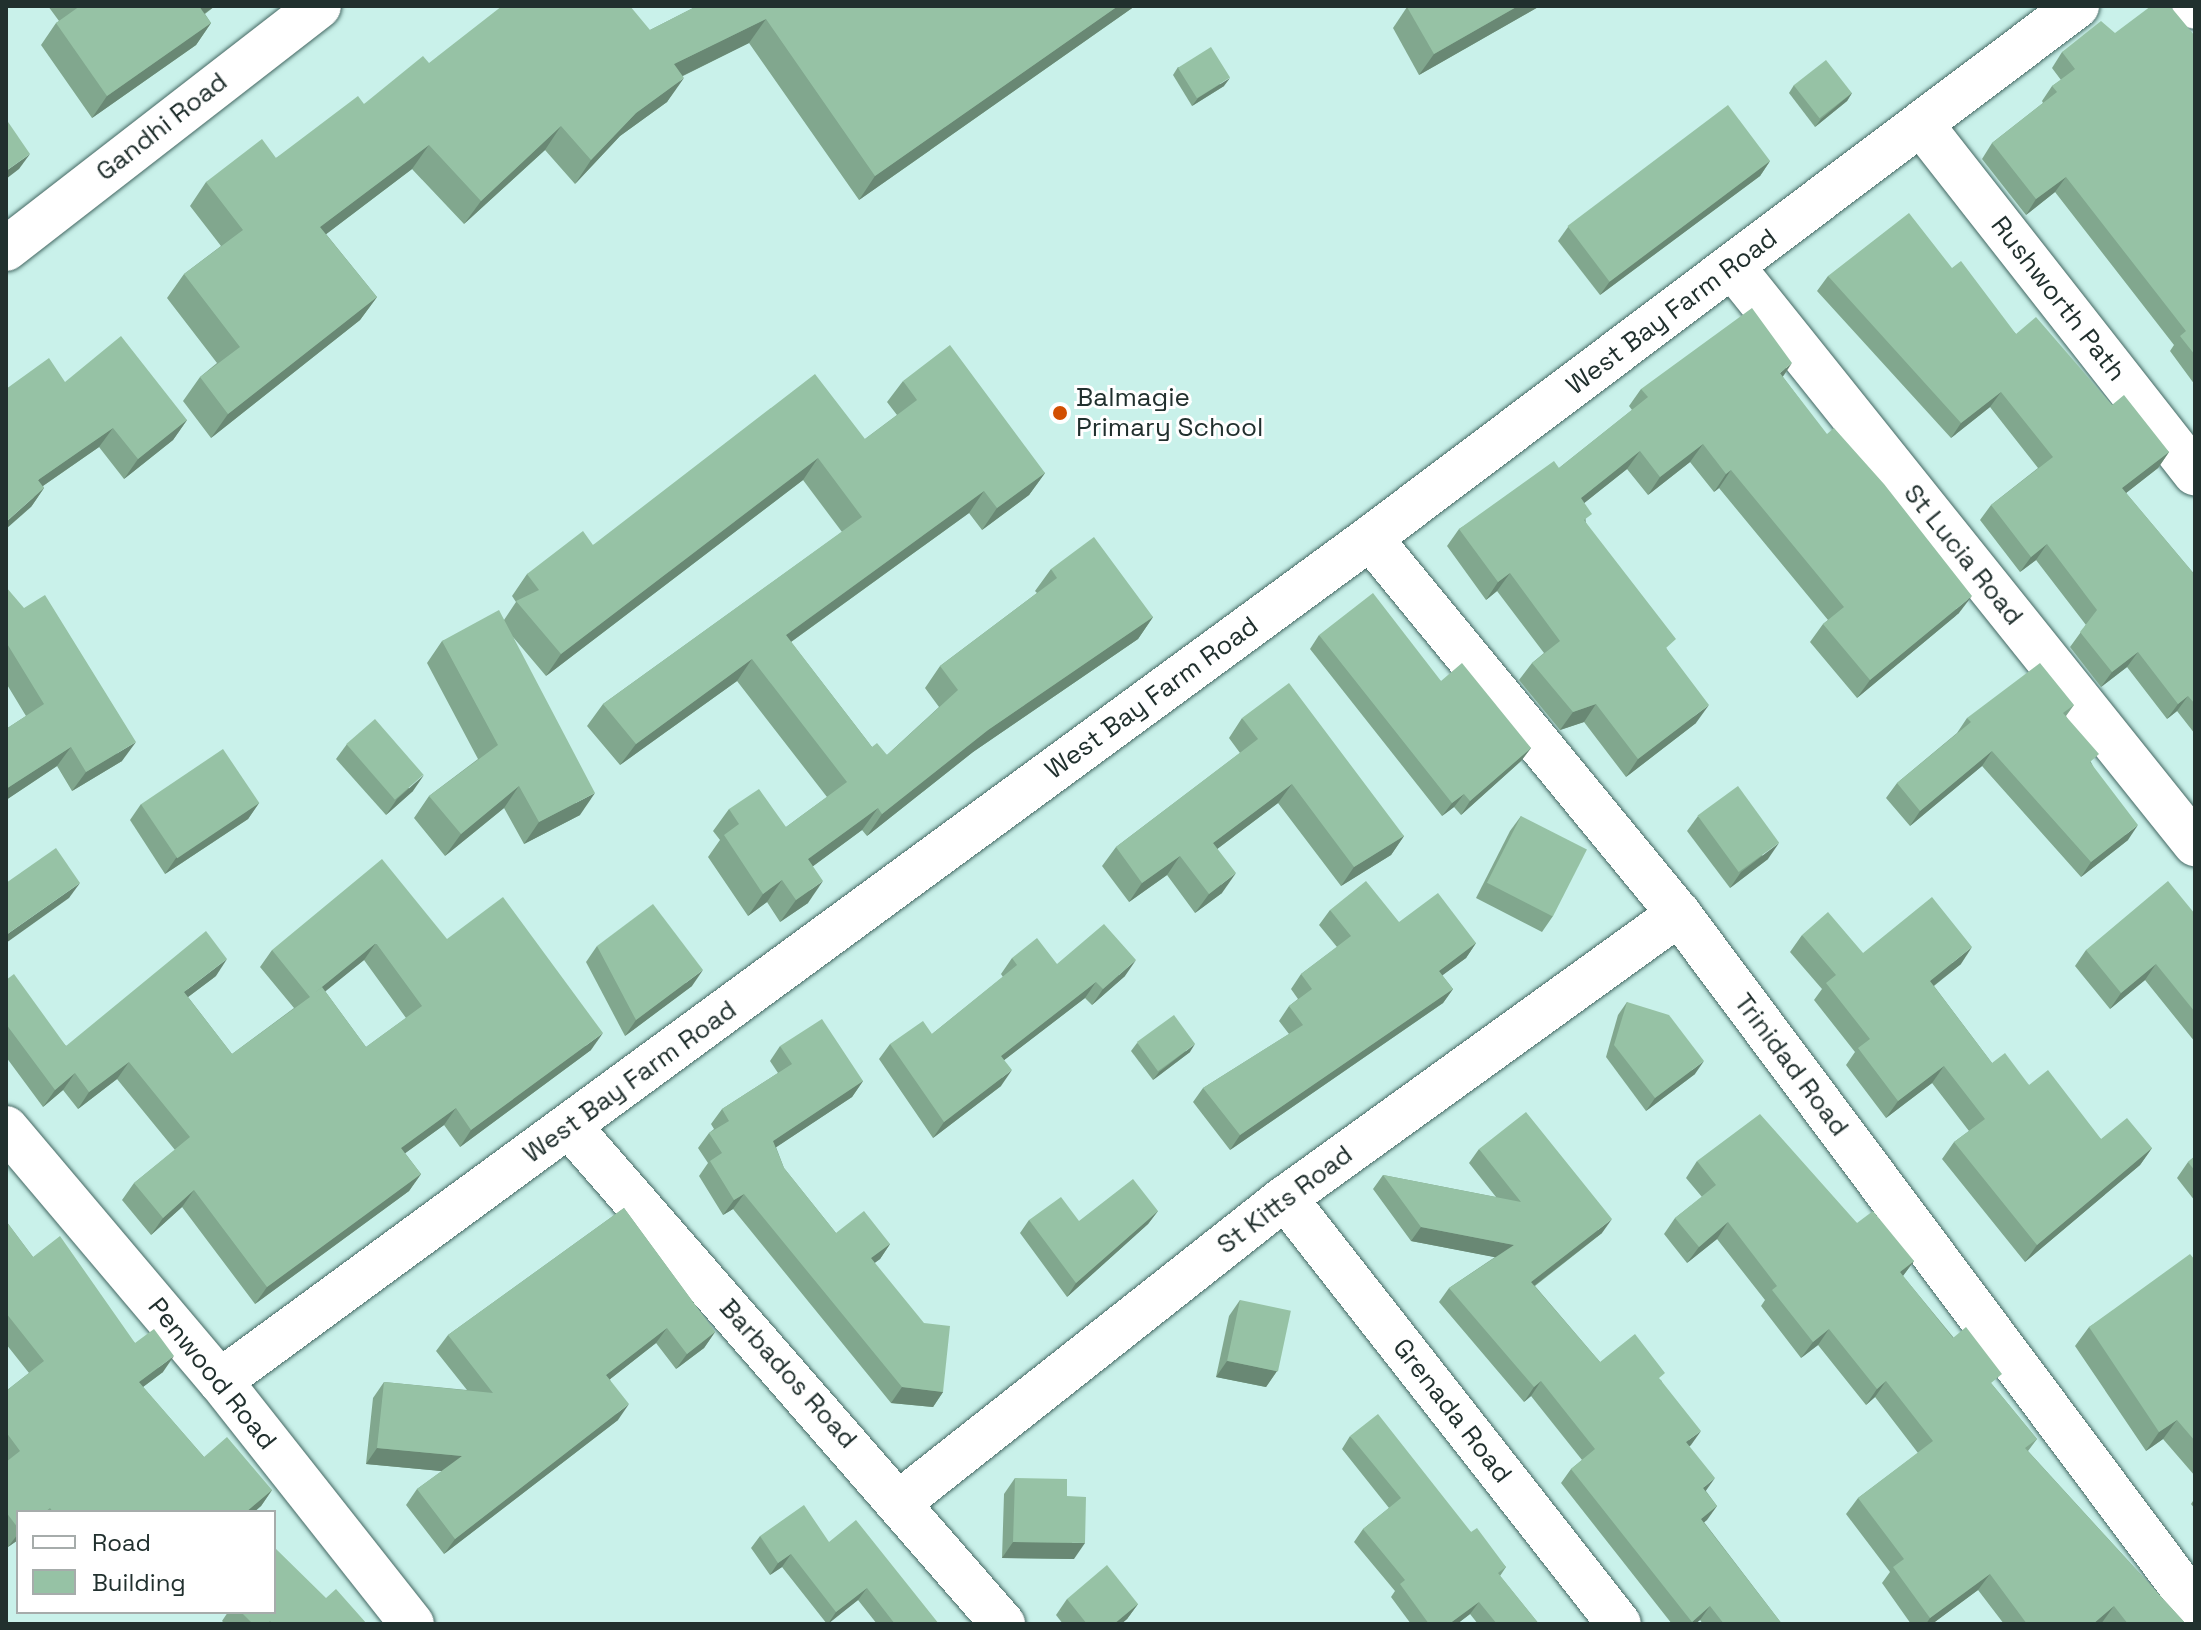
<!DOCTYPE html>
<style>
body{margin:0}
#map{position:relative;width:2201px;height:1630px;overflow:hidden;background:#c9f1ea;font-family:"Space Grotesk",sans-serif}
div>[style]{position:absolute}
.roads{filter:drop-shadow(0 0 2px #446762) drop-shadow(0 0 2px #446762)}
.street>*{height:44px;margin:-22px;padding:0 22px;transform-origin:22px;border-radius:22px;background:#fff}
.secondary>*{height:44px;margin:-22px;padding:0 22px;transform-origin:22px;border-radius:22px;background:#fff}
.wall>*{inset:0;background:#81a78e}
.shaded-wall>*{inset:0;background:#698874}
.building>*{inset:0;background:#96c2a5;transform-origin:0 0}
.dots>*{width:22px;height:22px;translate:-50% -50%;box-sizing:border-box;border:4px solid #fff;border-radius:50%}
span{translate:-50% -50%;white-space:nowrap;text-align:center;line-height:1.15;-webkit-text-stroke:6px #fff;paint-order:stroke}
.street-label{font-size:26px;color:#21302e}
.poi-label{font-size:26px;color:#21302e}
.left{translate:0 -50%;text-align:left}
.frame{position:absolute;inset:0;border:8px solid #21302e;pointer-events:none}
.legend{position:absolute;left:16px;top:1510px;width:260px;height:104px;box-sizing:border-box;background:#fff;border:2px solid #a6acab;margin:0;padding:10px 14px;list-style:none;font-size:24px;color:#21302e}
.legend li{display:flex;align-items:center;gap:16px;height:40px}
.legend b{width:40px;border:2px solid #a6acab}
</style>
<div id="map">
<div class="roads">
<div class="street">
<div style="left:2194px;top:6px;width:1px;rotate:45deg"></div>
<div style="left:1921px;top:124px;width:444px;rotate:51.9deg"></div>
<div style="left:1732px;top:266px;width:741px;rotate:51.3deg"></div>
<div style="left:1370px;top:538px;width:487px;rotate:50.6deg"></div>
<div style="left:1679px;top:914px;width:862px;rotate:53.25deg"></div>
<div style="left:569px;top:1126px;width:661px;rotate:48.93deg"></div>
<div style="left:1285px;top:1198px;width:541px;rotate:51.9deg"></div>
<div style="left:901px;top:1501px;width:489px;rotate:-38.3deg"></div>
<div style="left:1285px;top:1198px;width:486px;rotate:-35.8deg"></div>
<div style="left:412px;top:1624px;width:310px;rotate:-128.3deg"></div>
<div style="left:220px;top:1381px;width:1426px;rotate:-36.24deg"></div>
<div style="left:1370px;top:538px;width:885px;rotate:-36.96deg"></div>
</div>
<div class="secondary">
<div style="left:6px;top:249px;width:396px;rotate:-37.8deg"></div>
<div style="left:6px;top:1128px;width:331px;rotate:49.8deg"></div>
</div>
</div>
<div class="wall">
<div style="clip-path:polygon(48px 6px,215px 6px,205px 14px,211px 23px,196px 45px,92px 118px,41px 45px,56px 23px,59px 21px)"></div>
<div style="clip-path:polygon(697px 6px,1135px 6px,859px 200px,749px 43px,683px 76px,667px 102px,620px 136px,575px 184px,545px 150px,464px 224px,412px 169px,326px 234px,377px 297px,360px 320px,211px 438px,183px 401px,200px 377px,217px 363px,167px 298px,184px 274px,221px 246px,190px 206px,206px 182px,276px 158px,364px 104px,650px 30px)"></div>
<div style="clip-path:polygon(1540px 6px,1419px 75px,1393px 28px,1407px 7px)"></div>
<div style="clip-path:polygon(2115px 33px,2195px 36px,2195px 385px,2170px 351px,2174px 345px,2055px 192px,2026px 215px,1982px 159px,1992px 143px,2043px 103px,2042px 101px,2052px 86px,2061px 80px,2052px 68px,2062px 52px)"></div>
<div style="clip-path:polygon(1178px 67px,1224px 86px,1192px 106px,1173px 75px)"></div>
<div style="clip-path:polygon(1794px 85px,1852px 93px,1847px 101px,1815px 127px,1789px 93px)"></div>
<div style="clip-path:polygon(1770px 161px,1760px 176px,1600px 295px,1558px 241px,1568px 227px)"></div>
<div style="clip-path:polygon(1952px 268px,2016px 334px,2112px 405px,2169px 452px,2158px 468px,2126px 493px,2195px 575px,2195px 734px,2177px 711px,2167px 719px,2127px 667px,2101px 687px,2070px 647px,2086px 625px,2036px 560px,2020px 572px,1980px 520px,1991px 505px,2038px 468px,1990px 407px,1951px 438px,1817px 291px,1828px 276px)"></div>
<div style="clip-path:polygon(1783px 377px,1959px 613px,1857px 698px,1810px 642px,1823px 624px,1828px 620px,1719px 488px,1714px 492px,1690px 462px,1648px 495px,1627px 469px,1584px 503px,1586px 523px,1668px 651px,1696px 723px,1626px 777px,1584px 722px,1560px 730px,1519px 680px,1532px 663px,1544px 653px,1497px 591px,1486px 600px,1447px 546px,1459px 529px,1559px 468px,1632px 410px,1629px 406px,1641px 389px)"></div>
<div style="clip-path:polygon(903px 381px,1045px 473px,1029px 495px,982px 530px,969px 513px,791px 642px,872px 747px,887px 755px,939px 707px,925px 688px,940px 666px,1037px 593px,1035px 591px,1051px 569px,1153px 617px,1138px 639px,973px 752px,867px 836px,862px 830px,813px 866px,808px 903px,780px 922px,767px 902px,748px 916px,708px 857px,720px 840px,713px 831px,729px 809px,786px 827px,827px 797px,737px 681px,620px 765px,587px 726px,603px 704px,842px 532px,803px 480px,546px 676px,513px 637px,580px 815px,524px 844px,504px 808px,445px 856px,414px 818px,429px 796px,478px 759px,427px 663px,442px 641px,504px 620px,516px 602px,512px 596px,527px 574px,593px 545px,865px 439px,897px 415px,887px 402px)"></div>
<div style="clip-path:polygon(65px 382px,187px 420px,173px 440px,124px 479px,99px 447px,43px 486px,44px 488px,31px 507px)"></div>
<div style="clip-path:polygon(6px 587px,122px 761px,72px 791px,57px 766px,6px 800px,6px 729px,26px 716px,6px 683px)"></div>
<div style="clip-path:polygon(1319px 635px,1441px 681px,1531px 748px,1521px 761px,1461px 815px,1454px 807px,1442px 816px,1310px 649px)"></div>
<div style="clip-path:polygon(2074px 705px,2066px 716px,2092px 764px,2128px 840px,2081px 877px,1982px 766px,1910px 826px,1886px 798px,1897px 783px,1957px 733px,1967px 718px)"></div>
<div style="clip-path:polygon(1242px 718px,1404px 836px,1391px 855px,1341px 886px,1278px 803px,1217px 849px,1222px 893px,1195px 913px,1167px 875px,1129px 902px,1102px 866px,1116px 847px,1240px 753px,1229px 738px)"></div>
<div style="clip-path:polygon(347px 744px,413px 791px,386px 815px,336px 759px)"></div>
<div style="clip-path:polygon(259px 803px,248px 819px,165px 874px,130px 820px,141px 804px)"></div>
<div style="clip-path:polygon(1521px 816px,1553px 916px,1542px 932px,1476px 898px,1510px 831px)"></div>
<div style="clip-path:polygon(1698px 816px,1768px 859px,1730px 888px,1687px 831px)"></div>
<div style="clip-path:polygon(1330px 910px,1399px 922px,1476px 943px,1466px 958px,1442px 975px,1453px 989px,1443px 1003px,1230px 1150px,1193px 1102px,1203px 1088px,1289px 1034px,1279px 1021px,1289px 1006px,1298px 999px,1291px 989px,1301px 974px,1337px 947px,1319px 925px)"></div>
<div style="clip-path:polygon(2195px 914px,2195px 1042px,2145px 980px,2110px 1009px,2075px 966px,2086px 950px)"></div>
<div style="clip-path:polygon(1802px 935px,1863px 953px,1961px 964px,1934px 986px,1992px 1063px,2029px 1085px,2101px 1139px,2152px 1148px,2140px 1165px,2025px 1262px,1942px 1159px,1954px 1142px,1969px 1131px,1932px 1083px,1886px 1118px,1846px 1065px,1855px 1052px,1814px 1000px,1822px 989px,1790px 952px)"></div>
<div style="clip-path:polygon(evenodd,447px 939px,591px 1050px,460px 1147px,444px 1125px,405px 1153px,421px 1174px,409px 1191px,255px 1304px,182px 1207px,151px 1235px,122px 1200px,134px 1183px,175px 1150px,117px 1079px,78px 1109px,63px 1090px,43px 1107px,6px 1057px,6px 980px,66px 1046px,216px 976px,188px 997px,232px 1054px,294px 1008px,260px 967px,272px 950px,447px 939px,364px 960px,406px 1018px,366px 1047px,325px 991px,364px 960px)"></div>
<div style="clip-path:polygon(597px 946px,692px 986px,625px 1036px,586px 962px)"></div>
<div style="clip-path:polygon(1012px 958px,1057px 964px,1125px 976px,1092px 1005px,1085px 998px,1004px 1060px,1001px 1086px,933px 1138px,879px 1059px,890px 1044px,932px 1034px,1003px 977px,1001px 974px)"></div>
<div style="clip-path:polygon(1627px 1002px,1695px 1074px,1646px 1111px,1606px 1057px,1618px 1015px)"></div>
<div style="clip-path:polygon(1137px 1043px,1190px 1052px,1153px 1080px,1131px 1051px)"></div>
<div style="clip-path:polygon(780px 1046px,863px 1081px,852px 1097px,776px 1147px,784px 1168px,836px 1233px,890px 1244px,880px 1259px,874px 1263px,943px 1392px,933px 1407px,891px 1403px,733px 1209px,723px 1215px,699px 1176px,708px 1163px,698px 1148px,709px 1133px,714px 1129px,711px 1124px,722px 1109px,778px 1073px,770px 1061px)"></div>
<div style="clip-path:polygon(1479px 1149px,1602px 1233px,1535px 1286px,1600px 1362px,1661px 1380px,1691px 1445px,1689px 1446px,1706px 1491px,1717px 1506px,1704px 1522px,1782px 1624px,1703px 1624px,1700px 1620px,1695px 1624px,1672px 1624px,1561px 1483px,1571px 1469px,1582px 1460px,1531px 1396px,1524px 1402px,1439px 1302px,1449px 1288px,1495px 1257px,1411px 1241px,1373px 1189px,1383px 1175px,1496px 1197px,1469px 1163px)"></div>
<div style="clip-path:polygon(2195px 1156px,2195px 1201px,2177px 1178px,2188px 1162px)"></div>
<div style="clip-path:polygon(1697px 1161px,1857px 1223px,1914px 1261px,1903px 1276px,2037px 1439px,2028px 1451px,2186px 1624px,2105px 1624px,2103px 1622px,2101px 1624px,2004px 1624px,1978px 1590px,1932px 1624px,1911px 1624px,1882px 1583px,1890px 1572px,1846px 1514px,1858px 1498px,1918px 1453px,1875px 1397px,1866px 1405px,1818px 1345px,1801px 1358px,1761px 1306px,1765px 1300px,1717px 1239px,1687px 1263px,1664px 1234px,1675px 1218px,1702px 1197px,1686px 1178px)"></div>
<div style="clip-path:polygon(624px 1208px,715px 1332px,704px 1348px,676px 1369px,656px 1343px,610px 1379px,618px 1420px,444px 1554px,406px 1505px,417px 1489px,442px 1471px,366px 1464px,373px 1398px,384px 1382px,467px 1390px,436px 1351px,448px 1335px)"></div>
<div style="clip-path:polygon(1158px 1211px,1148px 1224px,1067px 1297px,1020px 1233px,1029px 1220px,1079px 1221px)"></div>
<div style="clip-path:polygon(6px 1221px,33px 1257px,135px 1343px,163px 1372px,143px 1387px,204px 1457px,272px 1490px,261px 1506px,254px 1512px,18px 1512px,18px 1540px,8px 1547px,6px 1544px,6px 1391px,29px 1373px,6px 1344px)"></div>
<div style="clip-path:polygon(2195px 1260px,2195px 1476px,2163px 1439px,2146px 1451px,2075px 1346px,2089px 1327px)"></div>
<div style="clip-path:polygon(1240px 1300px,1277px 1371px,1266px 1387px,1216px 1377px,1229px 1316px)"></div>
<div style="clip-path:polygon(1350px 1436px,1471px 1532px,1506px 1567px,1500px 1576px,1539px 1624px,1478px 1624px,1470px 1614px,1457px 1624px,1411px 1624px,1391px 1597px,1395px 1591px,1354px 1542px,1363px 1529px,1389px 1508px,1342px 1449px)"></div>
<div style="clip-path:polygon(1015px 1478px,1067px 1496px,1074px 1559px,1002px 1558px,1004px 1494px)"></div>
<div style="clip-path:polygon(2195px 1498px,2195px 1509px,2191px 1504px)"></div>
<div style="clip-path:polygon(760px 1536px,829px 1542px,939px 1624px,877px 1624px,858px 1600px,827px 1624px,782px 1567px,770px 1575px,751px 1548px)"></div>
<div style="clip-path:polygon(326px 1598px,367px 1624px,225px 1624px,222px 1621px,228px 1612px,274px 1612px)"></div>
<div style="clip-path:polygon(1067px 1599px,1138px 1604px,1127px 1619px,1121px 1624px,1063px 1624px,1056px 1615px)"></div>
</div>
<div class="shaded-wall">
<div style="clip-path:polygon(199px 6px,215px 6px,184px 28px)"></div>
<div style="clip-path:polygon(1118px 6px,1135px 6px,859px 200px,875px 176px)"></div>
<div style="clip-path:polygon(1518px 6px,1540px 6px,1419px 75px,1434px 54px)"></div>
<div style="clip-path:polygon(766px 19px,749px 43px,658px 88px,674px 64px)"></div>
<div style="clip-path:polygon(211px 23px,196px 45px,92px 118px,107px 96px)"></div>
<div style="clip-path:polygon(684px 78px,667px 102px,620px 136px,575px 184px,591px 160px,636px 113px)"></div>
<div style="clip-path:polygon(1230px 78px,1224px 86px,1192px 106px,1198px 98px)"></div>
<div style="clip-path:polygon(1852px 93px,1847px 101px,1815px 127px,1821px 119px)"></div>
<div style="clip-path:polygon(561px 126px,545px 150px,464px 224px,481px 201px)"></div>
<div style="clip-path:polygon(429px 145px,412px 169px,304px 251px,320px 227px)"></div>
<div style="clip-path:polygon(30px 154px,19px 169px,6px 179px,6px 171px)"></div>
<div style="clip-path:polygon(1770px 161px,1760px 176px,1600px 295px,1610px 281px)"></div>
<div style="clip-path:polygon(2066px 177px,2055px 192px,2026px 215px,2036px 199px)"></div>
<div style="clip-path:polygon(377px 297px,360px 320px,211px 438px,228px 414px)"></div>
<div style="clip-path:polygon(1792px 363px,1780px 381px,1780px 373px)"></div>
<div style="clip-path:polygon(2001px 392px,1990px 407px,1951px 438px,1961px 423px)"></div>
<div style="clip-path:polygon(187px 420px,173px 440px,124px 479px,138px 459px)"></div>
<div style="clip-path:polygon(113px 428px,99px 447px,24px 499px,38px 480px)"></div>
<div style="clip-path:polygon(1703px 444px,1690px 462px,1648px 495px,1660px 477px)"></div>
<div style="clip-path:polygon(1640px 451px,1627px 469px,1568px 516px,1581px 498px)"></div>
<div style="clip-path:polygon(2169px 452px,2158px 468px,2112px 504px,2122px 488px)"></div>
<div style="clip-path:polygon(818px 458px,803px 480px,546px 676px,561px 654px)"></div>
<div style="clip-path:polygon(1731px 470px,1719px 488px,1714px 492px,1726px 474px)"></div>
<div style="clip-path:polygon(1045px 473px,1029px 495px,982px 530px,997px 508px)"></div>
<div style="clip-path:polygon(44px 488px,31px 507px,6px 529px,6px 522px)"></div>
<div style="clip-path:polygon(984px 491px,969px 513px,770px 657px,786px 635px)"></div>
<div style="clip-path:polygon(2047px 544px,2036px 560px,2020px 572px,2031px 557px)"></div>
<div style="clip-path:polygon(1510px 573px,1497px 591px,1486px 600px,1498px 582px)"></div>
<div style="clip-path:polygon(1972px 596px,1959px 613px,1857px 698px,1870px 680px)"></div>
<div style="clip-path:polygon(1153px 617px,1138px 639px,973px 752px,867px 836px,882px 814px,988px 730px)"></div>
<div style="clip-path:polygon(2138px 652px,2127px 667px,2101px 687px,2112px 672px)"></div>
<div style="clip-path:polygon(752px 659px,737px 681px,620px 765px,636px 744px)"></div>
<div style="clip-path:polygon(2188px 696px,2177px 711px,2167px 719px,2178px 704px)"></div>
<div style="clip-path:polygon(1596px 704px,1584px 722px,1560px 730px,1573px 712px)"></div>
<div style="clip-path:polygon(1709px 705px,1696px 723px,1626px 777px,1638px 759px)"></div>
<div style="clip-path:polygon(136px 742px,122px 761px,72px 791px,86px 772px)"></div>
<div style="clip-path:polygon(71px 747px,57px 766px,6px 800px,6px 789px)"></div>
<div style="clip-path:polygon(1531px 748px,1521px 761px,1461px 815px,1470px 801px)"></div>
<div style="clip-path:polygon(1992px 751px,1982px 766px,1910px 826px,1920px 811px)"></div>
<div style="clip-path:polygon(424px 775px,413px 791px,386px 815px,397px 799px)"></div>
<div style="clip-path:polygon(1292px 784px,1278px 803px,1200px 862px,1213px 843px)"></div>
<div style="clip-path:polygon(519px 786px,504px 808px,445px 856px,461px 834px)"></div>
<div style="clip-path:polygon(595px 793px,580px 815px,524px 844px,539px 822px)"></div>
<div style="clip-path:polygon(1464px 794px,1454px 807px,1442px 816px,1452px 803px)"></div>
<div style="clip-path:polygon(259px 803px,248px 819px,165px 874px,176px 858px)"></div>
<div style="clip-path:polygon(878px 808px,862px 830px,793px 881px,808px 859px)"></div>
<div style="clip-path:polygon(2138px 825px,2128px 840px,2081px 877px,2091px 862px)"></div>
<div style="clip-path:polygon(1404px 836px,1391px 855px,1341px 886px,1354px 867px)"></div>
<div style="clip-path:polygon(1779px 843px,1768px 859px,1730px 888px,1741px 872px)"></div>
<div style="clip-path:polygon(1180px 856px,1167px 875px,1129px 902px,1142px 883px)"></div>
<div style="clip-path:polygon(1236px 873px,1222px 893px,1195px 913px,1209px 894px)"></div>
<div style="clip-path:polygon(782px 880px,767px 902px,748px 916px,763px 894px)"></div>
<div style="clip-path:polygon(823px 881px,808px 903px,780px 922px,796px 900px)"></div>
<div style="clip-path:polygon(80px 883px,69px 898px,6px 943px,6px 935px)"></div>
<div style="clip-path:polygon(376px 943px,364px 960px,300px 1012px,312px 995px)"></div>
<div style="clip-path:polygon(1476px 943px,1466px 958px,1428px 986px,1439px 971px)"></div>
<div style="clip-path:polygon(1972px 947px,1961px 964px,1918px 998px,1930px 981px)"></div>
<div style="clip-path:polygon(227px 959px,216px 976px,172px 1009px,184px 992px)"></div>
<div style="clip-path:polygon(1136px 960px,1125px 976px,1092px 1005px,1103px 989px)"></div>
<div style="clip-path:polygon(2156px 964px,2145px 980px,2110px 1009px,2121px 993px)"></div>
<div style="clip-path:polygon(703px 970px,692px 986px,625px 1036px,636px 1020px)"></div>
<div style="clip-path:polygon(1096px 982px,1085px 998px,990px 1071px,1001px 1056px)"></div>
<div style="clip-path:polygon(1453px 989px,1443px 1003px,1230px 1150px,1240px 1135px)"></div>
<div style="clip-path:polygon(603px 1033px,591px 1050px,460px 1147px,471px 1130px)"></div>
<div style="clip-path:polygon(1195px 1044px,1190px 1052px,1153px 1080px,1159px 1072px)"></div>
<div style="clip-path:polygon(1704px 1061px,1695px 1074px,1646px 1111px,1655px 1098px)"></div>
<div style="clip-path:polygon(129px 1062px,117px 1079px,78px 1109px,89px 1092px)"></div>
<div style="clip-path:polygon(1944px 1066px,1932px 1083px,1886px 1118px,1898px 1101px)"></div>
<div style="clip-path:polygon(1012px 1070px,1001px 1086px,933px 1138px,944px 1122px)"></div>
<div style="clip-path:polygon(75px 1073px,63px 1090px,43px 1107px,55px 1090px)"></div>
<div style="clip-path:polygon(863px 1081px,852px 1097px,763px 1156px,773px 1141px)"></div>
<div style="clip-path:polygon(456px 1108px,444px 1125px,389px 1165px,401px 1148px)"></div>
<div style="clip-path:polygon(2152px 1148px,2140px 1165px,2025px 1262px,2037px 1245px)"></div>
<div style="clip-path:polygon(421px 1174px,409px 1191px,255px 1304px,267px 1287px)"></div>
<div style="clip-path:polygon(194px 1190px,182px 1207px,151px 1235px,163px 1218px)"></div>
<div style="clip-path:polygon(744px 1194px,733px 1209px,723px 1215px,734px 1200px)"></div>
<div style="clip-path:polygon(1158px 1211px,1148px 1224px,1067px 1297px,1076px 1283px)"></div>
<div style="clip-path:polygon(1612px 1219px,1602px 1233px,1521px 1296px,1531px 1282px)"></div>
<div style="clip-path:polygon(1728px 1222px,1717px 1239px,1687px 1263px,1699px 1247px)"></div>
<div style="clip-path:polygon(1421px 1227px,1514px 1245px,1504px 1259px,1411px 1241px)"></div>
<div style="clip-path:polygon(890px 1244px,880px 1259px,860px 1274px,871px 1258px)"></div>
<div style="clip-path:polygon(1914px 1261px,1902px 1277px,1900px 1272px)"></div>
<div style="clip-path:polygon(667px 1328px,656px 1343px,595px 1391px,606px 1375px)"></div>
<div style="clip-path:polygon(1829px 1329px,1818px 1345px,1801px 1358px,1813px 1342px)"></div>
<div style="clip-path:polygon(715px 1332px,704px 1348px,676px 1369px,687px 1354px)"></div>
<div style="clip-path:polygon(174px 1356px,163px 1372px,128px 1398px,139px 1382px)"></div>
<div style="clip-path:polygon(1227px 1361px,1277px 1371px,1266px 1387px,1216px 1377px)"></div>
<div style="clip-path:polygon(1541px 1381px,1531px 1396px,1524px 1402px,1534px 1387px)"></div>
<div style="clip-path:polygon(1886px 1381px,1875px 1397px,1866px 1405px,1877px 1389px)"></div>
<div style="clip-path:polygon(902px 1387px,943px 1392px,933px 1407px,891px 1403px)"></div>
<div style="clip-path:polygon(629px 1404px,618px 1420px,444px 1554px,455px 1539px)"></div>
<div style="clip-path:polygon(2177px 1420px,2163px 1439px,2146px 1451px,2159px 1432px)"></div>
<div style="clip-path:polygon(1701px 1431px,1691px 1445px,1676px 1456px,1686px 1442px)"></div>
<div style="clip-path:polygon(377px 1448px,462px 1456px,451px 1472px,366px 1464px)"></div>
<div style="clip-path:polygon(1715px 1478px,1705px 1492px,1703px 1488px)"></div>
<div style="clip-path:polygon(272px 1490px,261px 1506px,254px 1512px,246px 1512px)"></div>
<div style="clip-path:polygon(1717px 1506px,1707px 1520px,1691px 1533px,1701px 1519px)"></div>
<div style="clip-path:polygon(18px 1534px,18px 1540px,8px 1547px)"></div>
<div style="clip-path:polygon(1013px 1542px,1085px 1543px,1074px 1559px,1002px 1558px)"></div>
<div style="clip-path:polygon(791px 1554px,782px 1567px,770px 1575px,778px 1563px)"></div>
<div style="clip-path:polygon(1990px 1574px,1978px 1590px,1932px 1624px,1926px 1624px,1930px 1618px)"></div>
<div style="clip-path:polygon(867px 1588px,858px 1600px,828px 1624px,836px 1612px)"></div>
<div style="clip-path:polygon(1479px 1602px,1470px 1614px,1457px 1624px,1449px 1624px)"></div>
<div style="clip-path:polygon(1138px 1604px,1127px 1619px,1121px 1624px,1114px 1624px)"></div>
<div style="clip-path:polygon(1710px 1606px,1700px 1620px,1695px 1624px,1690px 1624px)"></div>
<div style="clip-path:polygon(2114px 1606px,2101px 1624px,2093px 1624px)"></div>
</div>
<div class="building">
<div style="clip-path:polygon(80px 6px,199px 6px,211px 23px,107px 96px,56px 23px)"></div>
<div style="clip-path:polygon(502px 6px,630px 6px,650px 30px,697px 6px,1118px 6px,875px 176px,766px 19px,674px 64px,684px 78px,636px 113px,591px 160px,561px 126px,481px 201px,429px 145px,320px 227px,377px 297px,228px 414px,200px 377px,240px 347px,184px 274px,243px 230px,206px 182px,262px 139px,276px 158px,358px 96px,364px 104px,423px 56px,429px 63px)"></div>
<div style="clip-path:polygon(1409px 6px,1518px 6px,1434px 54px,1407px 7px)"></div>
<div style="clip-path:polygon(2151px 6px,2170px 6px,2195px 36px,2195px 355px,2180px 336px,2186px 331px,2066px 177px,2036px 199px,1992px 143px,2057px 92px,2052px 86px,2075px 69px,2062px 52px,2101px 21px,2115px 33px)"></div>
<div style="left:1211px;top:47px;width:36px;height:39px;rotate:58deg"></div>
<div style="left:1826px;top:60px;width:42px;height:41px;rotate:52deg"></div>
<div style="left:1728px;top:105px;width:70px;height:201px;rotate:53deg"></div>
<div style="clip-path:polygon(6px 119px,30px 154px,6px 171px)"></div>
<div style="clip-path:polygon(1909px 213px,1952px 268px,1961px 261px,2016px 334px,2036px 317px,2112px 405px,2124px 395px,2169px 452px,2122px 488px,2195px 575px,2195px 704px,2188px 696px,2178px 704px,2138px 652px,2112px 672px,2080px 632px,2097px 610px,2047px 544px,2031px 557px,1991px 505px,2053px 457px,2001px 392px,1961px 423px,1828px 276px)"></div>
<div style="clip-path:polygon(1752px 308px,1792px 363px,1780px 373px,1827px 434px,1834px 428px,1884px 484px,1972px 596px,1870px 680px,1823px 624px,1844px 607px,1731px 470px,1726px 474px,1703px 444px,1660px 477px,1640px 451px,1581px 498px,1592px 514px,1584px 520px,1676px 639px,1666px 648px,1709px 705px,1638px 759px,1596px 704px,1573px 712px,1532px 663px,1560px 641px,1510px 573px,1498px 582px,1459px 529px,1554px 461px,1559px 468px,1648px 397px,1641px 389px)"></div>
<div style="clip-path:polygon(121px 336px,187px 420px,138px 459px,113px 428px,38px 480px,44px 488px,6px 522px,6px 389px,49px 358px,65px 382px)"></div>
<div style="clip-path:polygon(950px 345px,1045px 473px,997px 508px,984px 491px,786px 635px,872px 747px,877px 743px,887px 755px,958px 690px,940px 666px,1057px 578px,1051px 569px,1094px 537px,1153px 617px,988px 730px,882px 814px,878px 808px,808px 859px,823px 881px,796px 900px,782px 880px,763px 894px,724px 835px,739px 824px,729px 809px,759px 789px,786px 827px,847px 782px,752px 659px,636px 744px,603px 704px,862px 517px,818px 458px,561px 654px,516px 601px,539px 590px,527px 574px,583px 531px,593px 545px,815px 374px,865px 439px,917px 400px,903px 381px)"></div>
<div style="clip-path:polygon(6px 587px,24px 608px,45px 595px,136px 742px,86px 772px,71px 747px,6px 789px,6px 729px,44px 704px,6px 642px)"></div>
<div style="clip-path:polygon(1373px 593px,1441px 681px,1462px 663px,1531px 748px,1470px 801px,1464px 794px,1452px 803px,1319px 635px)"></div>
<div style="clip-path:polygon(499px 610px,595px 793px,539px 822px,519px 786px,461px 834px,429px 796px,498px 745px,442px 641px)"></div>
<div style="clip-path:polygon(2040px 663px,2074px 705px,2063px 713px,2099px 754px,2090px 762px,2138px 825px,2091px 862px,1992px 751px,1920px 811px,1897px 783px,1971px 722px,1967px 718px)"></div>
<div style="clip-path:polygon(1289px 683px,1404px 836px,1354px 867px,1292px 784px,1213px 843px,1236px 873px,1209px 894px,1180px 856px,1142px 883px,1116px 847px,1258px 739px,1242px 718px)"></div>
<div style="left:375px;top:719px;width:74px;height:38px;rotate:49deg"></div>
<div style="left:223px;top:749px;width:65px;height:99px;rotate:56deg"></div>
<div style="left:1738px;top:786px;width:70px;height:50px;rotate:54deg"></div>
<div style="left:1521px;top:816px;width:74px;height:75px;rotate:27deg"></div>
<div style="clip-path:polygon(56px 848px,80px 883px,6px 935px,6px 883px)"></div>
<div style="clip-path:polygon(evenodd,382px 859px,447px 939px,503px 897px,603px 1033px,471px 1130px,456px 1108px,401px 1148px,421px 1174px,267px 1287px,194px 1190px,163px 1218px,134px 1183px,190px 1137px,129px 1062px,89px 1092px,75px 1073px,55px 1090px,6px 1024px,6px 980px,14px 974px,66px 1046px,206px 931px,227px 959px,184px 992px,232px 1054px,310px 997px,272px 950px,382px 859px,376px 943px,422px 1006px,366px 1047px,322px 987px,312px 995px,376px 943px)"></div>
<div style="clip-path:polygon(1366px 881px,1399px 922px,1438px 893px,1476px 943px,1439px 971px,1453px 989px,1240px 1135px,1203px 1088px,1303px 1025px,1289px 1006px,1312px 989px,1301px 974px,1351px 936px,1330px 910px)"></div>
<div style="clip-path:polygon(2168px 881px,2195px 914px,2195px 1012px,2156px 964px,2121px 993px,2086px 950px)"></div>
<div style="clip-path:polygon(1932px 897px,1972px 947px,1930px 981px,1992px 1063px,2005px 1053px,2029px 1085px,2048px 1070px,2101px 1139px,2127px 1118px,2152px 1148px,2037px 1245px,1954px 1142px,1985px 1119px,1944px 1066px,1898px 1101px,1858px 1048px,1870px 1039px,1826px 983px,1836px 975px,1802px 935px,1828px 912px,1863px 953px)"></div>
<div style="clip-path:polygon(653px 904px,703px 970px,636px 1020px,597px 946px)"></div>
<div style="clip-path:polygon(1104px 924px,1136px 960px,1103px 989px,1096px 982px,1001px 1056px,1012px 1070px,944px 1122px,890px 1044px,923px 1021px,932px 1034px,1017px 965px,1012px 958px,1037px 938px,1057px 964px)"></div>
<div style="clip-path:polygon(1627px 1002px,1669px 1015px,1704px 1061px,1655px 1098px,1614px 1045px)"></div>
<div style="left:1174px;top:1015px;width:36px;height:46px;rotate:54deg"></div>
<div style="clip-path:polygon(822px 1019px,863px 1081px,773px 1141px,784px 1168px,836px 1233px,864px 1211px,890px 1244px,871px 1258px,924px 1323px,950px 1326px,943px 1392px,902px 1387px,744px 1194px,734px 1200px,710px 1161px,722px 1153px,709px 1133px,729px 1121px,722px 1109px,792px 1064px,780px 1046px)"></div>
<div style="clip-path:polygon(1526px 1112px,1612px 1219px,1531px 1282px,1600px 1362px,1635px 1334px,1665px 1373px,1659px 1378px,1701px 1431px,1686px 1442px,1715px 1478px,1703px 1488px,1717px 1506px,1701px 1519px,1782px 1624px,1724px 1624px,1710px 1606px,1692px 1622px,1571px 1469px,1595px 1449px,1541px 1381px,1534px 1387px,1449px 1288px,1514px 1245px,1421px 1227px,1383px 1175px,1521px 1202px,1479px 1149px)"></div>
<div style="clip-path:polygon(1760px 1114px,1857px 1223px,1873px 1211px,1914px 1261px,1900px 1272px,1953px 1338px,1966px 1327px,2002px 1374px,1991px 1383px,2037px 1439px,2025px 1448px,2186px 1624px,2128px 1624px,2114px 1606px,2093px 1624px,2027px 1624px,1990px 1574px,1930px 1618px,1893px 1567px,1904px 1559px,1858px 1498px,1933px 1441px,1886px 1381px,1877px 1389px,1829px 1329px,1813px 1342px,1772px 1290px,1777px 1286px,1728px 1222px,1699px 1247px,1675px 1218px,1716px 1185px,1697px 1161px)"></div>
<div style="clip-path:polygon(2195px 1156px,2195px 1171px,2188px 1162px)"></div>
<div style="clip-path:polygon(1133px 1179px,1158px 1211px,1076px 1283px,1029px 1220px,1061px 1197px,1079px 1221px)"></div>
<div style="clip-path:polygon(624px 1208px,715px 1332px,687px 1354px,667px 1328px,606px 1375px,629px 1404px,455px 1539px,417px 1489px,462px 1456px,377px 1448px,384px 1382px,493px 1393px,448px 1335px)"></div>
<div style="clip-path:polygon(6px 1221px,33px 1257px,60px 1236px,135px 1343px,154px 1329px,174px 1356px,139px 1382px,204px 1457px,227px 1437px,272px 1490px,246px 1512px,53px 1512px,50px 1508px,45px 1512px,18px 1512px,18px 1528px,6px 1512px,6px 1462px,20px 1451px,6px 1432px,6px 1391px,44px 1361px,6px 1313px)"></div>
<div style="clip-path:polygon(2190px 1254px,2195px 1260px,2195px 1441px,2177px 1420px,2159px 1432px,2089px 1327px)"></div>
<div style="left:1240px;top:1300px;width:52px;height:62px;rotate:12deg"></div>
<div style="clip-path:polygon(1378px 1414px,1471px 1532px,1477px 1528px,1506px 1567px,1498px 1573px,1539px 1624px,1497px 1624px,1479px 1602px,1449px 1624px,1429px 1624px,1400px 1584px,1405px 1580px,1363px 1529px,1401px 1498px,1350px 1436px)"></div>
<div style="clip-path:polygon(1015px 1478px,1067px 1479px,1067px 1496px,1086px 1497px,1085px 1543px,1013px 1542px)"></div>
<div style="clip-path:polygon(804px 1505px,829px 1542px,856px 1520px,939px 1624px,895px 1624px,867px 1588px,836px 1612px,791px 1554px,778px 1563px,760px 1536px)"></div>
<div style="clip-path:polygon(274px 1547px,326px 1598px,336px 1589px,367px 1624px,273px 1624px,270px 1621px,267px 1624px,253px 1624px,241px 1612px,274px 1612px)"></div>
<div style="clip-path:polygon(1107px 1565px,1138px 1604px,1114px 1624px,1087px 1624px,1067px 1599px)"></div>
</div>
<div class="dots">
<div style="left:1060px;top:413px;background:#d24e01"></div>
</div>
<div class="street-label">
<span style="left:162px;top:127px;rotate:-38deg">Gandhi Road</span>
<span style="left:2058px;top:299px;rotate:52deg">Rushworth Path</span>
<span style="left:1672px;top:312px;rotate:-37deg">West Bay Farm Road</span>
<span style="left:1963px;top:555px;rotate:51deg">St Lucia Road</span>
<span style="left:1152px;top:698px;rotate:-36deg">West Bay Farm Road</span>
<span style="left:1791px;top:1065px;rotate:53deg">Trinidad Road</span>
<span style="left:630px;top:1082px;rotate:-36deg">West Bay Farm Road</span>
<span style="left:1285px;top:1200px;rotate:-37deg">St Kitts Road</span>
<span style="left:212px;top:1374px;rotate:51deg">Penwood Road</span>
<span style="left:788px;top:1374px;rotate:48deg">Barbados Road</span>
<span style="left:1452px;top:1411px;rotate:52deg">Grenada Road</span>
</div>
<div class="poi-label">
<span class="left" style="left:1076px;top:413px">Balmagie<br>Primary School</span>
</div>
<div class="frame"></div>
<ul class="legend">
<li><b style="height:10px;background:#fff"></b>Road</li>
<li><b style="height:22px;background:#96c2a5"></b>Building</li>
</ul>
</div>
